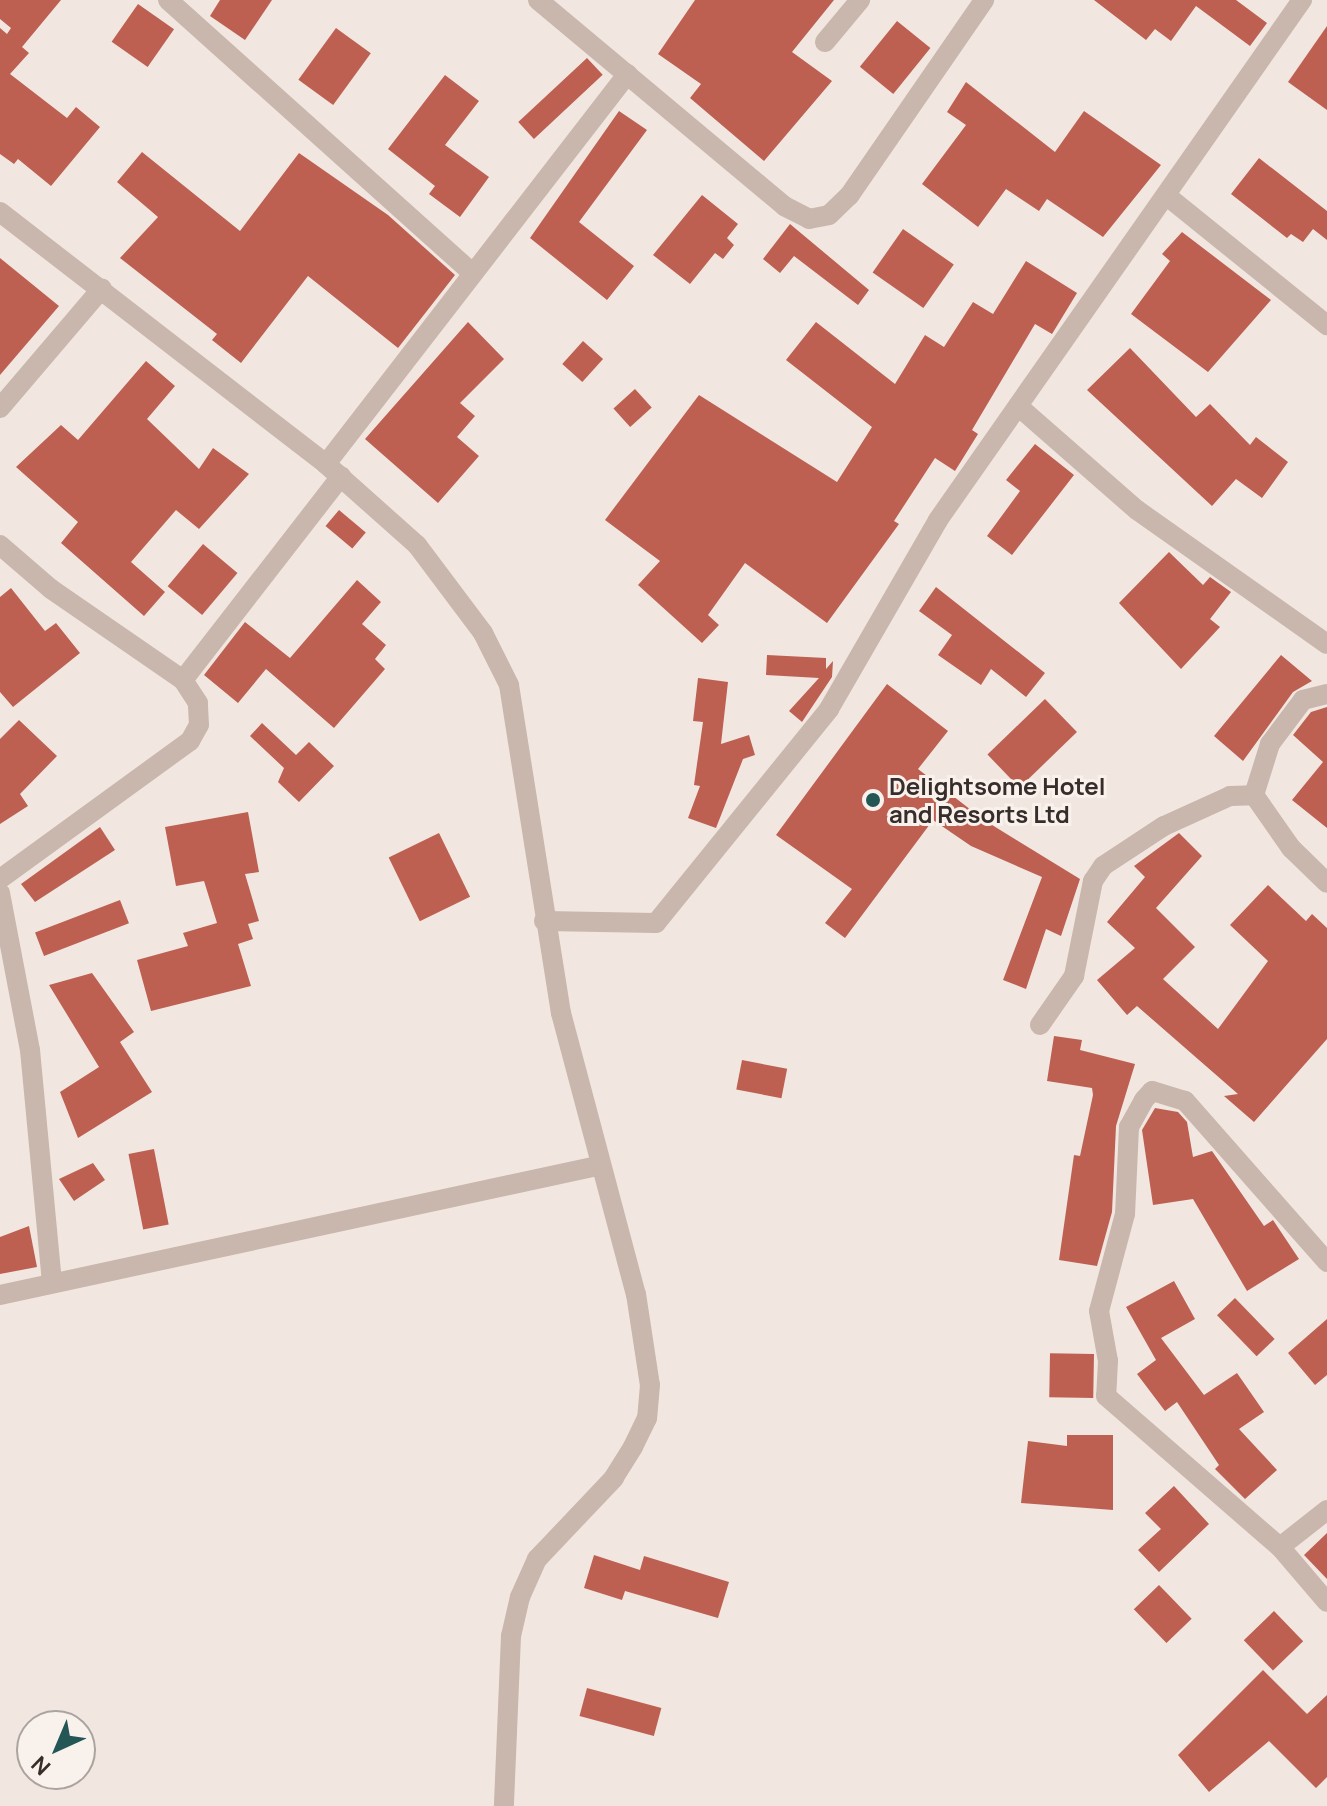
<!DOCTYPE html>
<style>
body{margin:0}
#map{position:relative;width:1327px;height:1806px;overflow:hidden;background:#f1e7e0;font-family:Manrope,sans-serif}
div>[style]{position:absolute}
.building>*{inset:0;background:#bd6052;transform-origin:0 0}
.minor>*{height:20px;margin:-10px;padding:0 10px;transform-origin:10px;border-radius:10px;background:#c9b6ac}
.dots>*{width:22px;height:22px;translate:-50% -50%;box-sizing:border-box;border:4px solid #f9f2ec;border-radius:50%}
span{translate:-50% -50%;white-space:nowrap;text-align:center;line-height:1.15;-webkit-text-stroke:6px #f9f2ec;paint-order:stroke}
.poi-label{font-size:24px;color:#372d2b;font-weight:700}
.left{translate:0 -50%;text-align:left}
.north{position:absolute;left:16px;top:1710px;width:80px;height:80px;box-sizing:border-box;background:#f9f2ec;border:2px solid #aba39f;border-radius:50%;rotate:224deg;font-size:22px;font-weight:700;line-height:32px;text-align:center;color:#372d2b}
.north::after{content:'';display:block;margin:auto;width:28px;height:36px;background:#235654;clip-path:polygon(50% 0,100% 100%,50% 72%,0 100%)}
</style>
<div id="map">
<div class="building">
<div style="clip-path:polygon(0 0,61px 0,22px 47px,29px 53px,10px 74px,67px 118px,76px 107px,100px 127px,51px 186px,18px 159px,14px 164px,0 154px,0 28px,7px 34px,11px 28px,0 19px)"></div>
<div style="clip-path:polygon(220px 0,272px 0,245px 40px,210px 16px)"></div>
<div style="clip-path:polygon(695px 0,834px 0,792px 52px,832px 81px,764px 161px,690px 98px,701px 84px,658px 54px)"></div>
<div style="clip-path:polygon(1094px 0,1236px 0,1267px 23px,1250px 46px,1196px 6px,1171px 41px,1155px 29px,1146px 40px)"></div>
<div style="left:138px;top:4px;width:44px;height:46px;rotate:35deg"></div>
<div style="left:897px;top:21px;width:43px;height:59px;rotate:39deg"></div>
<div style="clip-path:polygon(1327px 26px,1327px 110px,1288px 82px)"></div>
<div style="left:336px;top:28px;width:43px;height:64px;rotate:36deg"></div>
<div style="left:587px;top:58px;width:23px;height:94px;rotate:47deg"></div>
<div style="clip-path:polygon(445px 75px,479px 101px,445px 145px,489px 177px,460px 217px,429px 194px,435px 186px,388px 149px)"></div>
<div style="clip-path:polygon(966px 82px,1055px 152px,1084px 111px,1161px 165px,1103px 237px,1047px 199px,1039px 211px,1006px 189px,978px 227px,922px 184px,966px 125px,947px 112px)"></div>
<div style="clip-path:polygon(619px 111px,647px 130px,579px 222px,634px 266px,607px 300px,530px 238px)"></div>
<div style="clip-path:polygon(142px 152px,240px 231px,299px 153px,388px 215px,455px 275px,398px 348px,308px 276px,241px 363px,212px 340px,217px 334px,120px 258px,158px 217px,117px 182px)"></div>
<div style="clip-path:polygon(1259px 158px,1327px 211px,1327px 240px,1313px 229px,1303px 242px,1291px 234px,1287px 238px,1231px 194px)"></div>
<div style="clip-path:polygon(702px 195px,738px 224px,727px 238px,734px 245px,723px 259px,715px 253px,690px 284px,653px 255px)"></div>
<div style="clip-path:polygon(790px 224px,869px 290px,858px 305px,794px 256px,780px 273px,763px 259px)"></div>
<div style="left:903px;top:229px;width:62px;height:53px;rotate:35deg"></div>
<div style="clip-path:polygon(1182px 232px,1271px 300px,1208px 372px,1131px 314px,1170px 261px,1162px 254px)"></div>
<div style="clip-path:polygon(0 258px,59px 306px,0 375px)"></div>
<div style="clip-path:polygon(1026px 261px,1077px 293px,1052px 334px,1035px 324px,972px 430px,978px 434px,955px 471px,935px 458px,894px 521px,899px 524px,827px 623px,745px 563px,708px 615px,719px 625px,702px 643px,638px 585px,660px 561px,605px 520px,699px 395px,837px 482px,872px 427px,786px 360px,816px 322px,895px 384px,925px 335px,944px 347px,973px 302px,993px 314px)"></div>
<div style="clip-path:polygon(468px 322px,504px 359px,460px 403px,475px 416px,457px 437px,479px 456px,438px 503px,365px 439px)"></div>
<div style="left:583px;top:341px;width:27px;height:31px;rotate:42deg"></div>
<div style="clip-path:polygon(1130px 348px,1196px 417px,1210px 404px,1250px 445px,1256px 437px,1288px 462px,1262px 498px,1236px 479px,1212px 506px,1087px 390px)"></div>
<div style="clip-path:polygon(146px 361px,175px 386px,147px 419px,199px 469px,213px 448px,249px 474px,199px 529px,176px 510px,131px 562px,165px 592px,144px 616px,61px 543px,78px 522px,16px 467px,61px 425px,78px 440px)"></div>
<div style="left:635px;top:389px;width:25px;height:29px;rotate:48deg"></div>
<div style="clip-path:polygon(1035px 444px,1074px 475px,1012px 555px,987px 536px,1020px 491px,1006px 480px)"></div>
<div style="left:339px;top:510px;width:35px;height:21px;rotate:40deg"></div>
<div style="left:203px;top:544px;width:45px;height:55px;rotate:40deg"></div>
<div style="clip-path:polygon(1169px 552px,1203px 585px,1210px 577px,1231px 592px,1210px 619px,1220px 627px,1181px 669px,1119px 603px)"></div>
<div style="clip-path:polygon(357px 580px,381px 602px,362px 624px,386px 645px,375px 659px,385px 669px,334px 728px,266px 669px,238px 703px,204px 675px,245px 622px,290px 658px)"></div>
<div style="clip-path:polygon(936px 587px,1045px 673px,1026px 697px,991px 669px,981px 685px,938px 655px,952px 635px,919px 611px)"></div>
<div style="clip-path:polygon(11px 588px,45px 631px,56px 623px,80px 653px,13px 707px,0 692px,0 597px)"></div>
<div style="clip-path:polygon(767px 655px,826px 658px,826px 669px,833px 661px,832px 677px,802px 722px,789px 711px,819px 678px,766px 675px)"></div>
<div style="clip-path:polygon(1281px 655px,1312px 681px,1293px 692px,1243px 761px,1214px 736px)"></div>
<div style="clip-path:polygon(698px 678px,728px 682px,721px 744px,749px 735px,755px 755px,743px 759px,716px 828px,688px 818px,700px 786px,694px 785px,703px 722px,693px 721px)"></div>
<div style="clip-path:polygon(887px 684px,948px 731px,918px 769px,984px 820px,1080px 879px,1061px 936px,1046px 929px,1026px 989px,1003px 980px,1042px 877px,971px 846px,933px 820px,845px 938px,825px 923px,852px 889px,776px 835px)"></div>
<div style="left:1045px;top:699px;width:46px;height:80px;rotate:46deg"></div>
<div style="clip-path:polygon(1327px 707px,1327px 828px,1292px 800px,1323px 762px,1293px 735px,1311px 712px)"></div>
<div style="clip-path:polygon(19px 720px,57px 756px,20px 794px,28px 806px,0 824px,0 739px)"></div>
<div style="clip-path:polygon(262px 723px,296px 755px,309px 742px,334px 766px,299px 802px,278px 782px,284px 768px,250px 736px)"></div>
<div style="clip-path:polygon(248px 812px,259px 872px,245px 874px,259px 921px,248px 924px,253px 939px,238px 944px,251px 986px,151px 1011px,137px 960px,188px 946px,183px 933px,217px 923px,204px 881px,176px 886px,165px 827px)"></div>
<div style="clip-path:polygon(100px 827px,115px 850px,35px 902px,21px 884px)"></div>
<div style="left:439px;top:833px;width:71px;height:56px;rotate:64deg"></div>
<div style="clip-path:polygon(1179px 833px,1202px 856px,1156px 908px,1195px 947px,1163px 979px,1218px 1029px,1268px 961px,1230px 925px,1268px 885px,1306px 921px,1312px 914px,1327px 928px,1327px 1039px,1254px 1122px,1224px 1096px,1238px 1094px,1137px 1006px,1127px 1015px,1097px 980px,1135px 948px,1107px 922px,1145px 877px,1134px 866px)"></div>
<div style="left:120px;top:900px;width:25px;height:91px;rotate:69deg"></div>
<div style="clip-path:polygon(92px 973px,134px 1032px,120px 1042px,152px 1092px,78px 1138px,60px 1092px,99px 1067px,49px 985px)"></div>
<div style="clip-path:polygon(1054px 1036px,1082px 1040px,1080px 1050px,1135px 1064px,1116px 1126px,1112px 1212px,1097px 1266px,1059px 1260px,1074px 1155px,1080px 1156px,1093px 1095px,1092px 1088px,1047px 1081px)"></div>
<div style="left:742px;top:1060px;width:46px;height:30px;rotate:11deg"></div>
<div style="clip-path:polygon(1155px 1108px,1178px 1112px,1187px 1122px,1193px 1157px,1212px 1151px,1264px 1226px,1273px 1220px,1299px 1259px,1247px 1291px,1193px 1199px,1153px 1205px,1142px 1130px)"></div>
<div style="left:154px;top:1149px;width:77px;height:26px;rotate:79deg"></div>
<div style="clip-path:polygon(93px 1163px,105px 1180px,74px 1201px,59px 1179px)"></div>
<div style="clip-path:polygon(29px 1226px,37px 1267px,0 1274px,0 1237px)"></div>
<div style="clip-path:polygon(1174px 1281px,1195px 1319px,1161px 1338px,1204px 1395px,1237px 1373px,1264px 1412px,1239px 1429px,1277px 1470px,1245px 1499px,1215px 1469px,1219px 1465px,1177px 1402px,1165px 1411px,1137px 1374px,1156px 1360px,1126px 1307px)"></div>
<div style="left:1235px;top:1298px;width:57px;height:25px;rotate:46deg"></div>
<div style="clip-path:polygon(1327px 1319px,1327px 1375px,1315px 1385px,1288px 1353px)"></div>
<div style="left:1094px;top:1354px;width:44px;height:44px;rotate:91deg"></div>
<div style="clip-path:polygon(1067px 1435px,1113px 1435px,1113px 1510px,1021px 1503px,1028px 1441px,1067px 1446px)"></div>
<div style="clip-path:polygon(1174px 1486px,1209px 1524px,1159px 1572px,1138px 1550px,1161px 1529px,1145px 1513px)"></div>
<div style="clip-path:polygon(1327px 1533px,1327px 1579px,1304px 1555px)"></div>
<div style="clip-path:polygon(594px 1555px,640px 1570px,644px 1556px,729px 1582px,718px 1618px,625px 1591px,622px 1600px,584px 1588px)"></div>
<div style="left:1159px;top:1585px;width:47px;height:35px;rotate:46deg"></div>
<div style="left:1274px;top:1611px;width:42px;height:42px;rotate:46deg"></div>
<div style="clip-path:polygon(1263px 1670px,1307px 1714px,1327px 1695px,1327px 1777px,1316px 1788px,1269px 1741px,1209px 1792px,1178px 1755px)"></div>
<div style="left:587px;top:1688px;width:77px;height:29px;rotate:15deg"></div>
</div>
<div class="minor">
<div style="left:168px;top:0;width:409px;rotate:41.9deg"></div>
<div style="left:538px;top:0;width:321px;rotate:39.9deg"></div>
<div style="left:784px;top:206px;width:28px;rotate:27deg"></div>
<div style="left:809px;top:219px;width:20px;rotate:-11deg"></div>
<div style="left:829px;top:215px;width:28px;rotate:-44deg"></div>
<div style="left:849px;top:196px;width:238px;rotate:-55.4deg"></div>
<div style="left:825px;top:42px;width:55px;rotate:-50.2deg"></div>
<div style="left:1167px;top:196px;width:206px;rotate:38.9deg"></div>
<div style="left:0;top:212px;width:412px;rotate:37.7deg"></div>
<div style="left:326px;top:464px;width:122px;rotate:41.7deg"></div>
<div style="left:417px;top:545px;width:110px;rotate:53.1deg"></div>
<div style="left:483px;top:633px;width:58px;rotate:63.4deg"></div>
<div style="left:509px;top:685px;width:332px;rotate:81deg"></div>
<div style="left:561px;top:1013px;width:291px;rotate:75.1deg"></div>
<div style="left:636px;top:1294px;width:92px;rotate:81.3deg"></div>
<div style="left:650px;top:1385px;width:33px;rotate:95deg"></div>
<div style="left:647px;top:1418px;width:32px;rotate:116deg"></div>
<div style="left:633px;top:1447px;width:36px;rotate:122deg"></div>
<div style="left:614px;top:1478px;width:112px;rotate:133.5deg"></div>
<div style="left:537px;top:1559px;width:42px;rotate:114.1deg"></div>
<div style="left:520px;top:1597px;width:40px;rotate:103deg"></div>
<div style="left:511px;top:1636px;width:170px;rotate:92.4deg"></div>
<div style="left:1018px;top:406px;width:158px;rotate:41.2deg"></div>
<div style="left:1137px;top:510px;width:232px;rotate:35.2deg"></div>
<div style="left:0;top:408px;width:157px;rotate:-49.6deg"></div>
<div style="left:326px;top:464px;width:493px;rotate:-52.3deg"></div>
<div style="left:0;top:545px;width:67px;rotate:40.8deg"></div>
<div style="left:51px;top:589px;width:160px;rotate:34.6deg"></div>
<div style="left:183px;top:680px;width:258px;rotate:-52.2deg"></div>
<div style="left:1327px;top:694px;width:25px;rotate:166deg"></div>
<div style="left:1303px;top:700px;width:55px;rotate:126.9deg"></div>
<div style="left:1270px;top:744px;width:53px;rotate:107.4deg"></div>
<div style="left:1254px;top:795px;width:65px;rotate:55.1deg"></div>
<div style="left:1291px;top:848px;width:50px;rotate:44.2deg"></div>
<div style="left:0;top:879px;width:235px;rotate:-36deg"></div>
<div style="left:190px;top:741px;width:18px;rotate:-61deg"></div>
<div style="left:199px;top:725px;width:22px;rotate:-93deg"></div>
<div style="left:198px;top:703px;width:27px;rotate:-123deg"></div>
<div style="left:0;top:893px;width:160px;rotate:79.2deg"></div>
<div style="left:30px;top:1050px;width:233px;rotate:84.6deg"></div>
<div style="left:544px;top:921px;width:112px;rotate:1deg"></div>
<div style="left:656px;top:923px;width:275px;rotate:-51deg"></div>
<div style="left:829px;top:709px;width:218px;rotate:-60deg"></div>
<div style="left:938px;top:520px;width:635px;rotate:-55.01deg"></div>
<div style="left:1040px;top:1025px;width:60px;rotate:-55.2deg"></div>
<div style="left:1074px;top:976px;width:97px;rotate:-78.7deg"></div>
<div style="left:1093px;top:881px;width:18px;rotate:-56deg"></div>
<div style="left:1103px;top:866px;width:73px;rotate:-33.3deg"></div>
<div style="left:1164px;top:826px;width:72px;rotate:-24.4deg"></div>
<div style="left:1230px;top:796px;width:24px;rotate:-2deg"></div>
<div style="left:1327px;top:1262px;width:215px;rotate:-131.4deg"></div>
<div style="left:1185px;top:1101px;width:34px;rotate:-163deg"></div>
<div style="left:1152px;top:1091px;width:12px;rotate:132deg"></div>
<div style="left:1144px;top:1100px;width:31px;rotate:119deg"></div>
<div style="left:1129px;top:1127px;width:87px;rotate:92.6deg"></div>
<div style="left:1125px;top:1214px;width:100px;rotate:105deg"></div>
<div style="left:1099px;top:1311px;width:51px;rotate:79.8deg"></div>
<div style="left:1108px;top:1361px;width:35px;rotate:93deg"></div>
<div style="left:1106px;top:1396px;width:230px;rotate:41deg"></div>
<div style="left:1280px;top:1547px;width:72px;rotate:49.5deg"></div>
<div style="left:0;top:1295px;width:611px;rotate:-12.19deg"></div>
<div style="left:1280px;top:1547px;width:60px;rotate:-38.2deg"></div>
</div>
<div class="dots">
<div style="left:873px;top:800px;background:#235654"></div>
</div>
<div class="poi-label">
<span class="left" style="left:889px;top:800px">Delightsome Hotel<br>and Resorts Ltd</span>
</div>
<div class="north">N</div>
</div>
